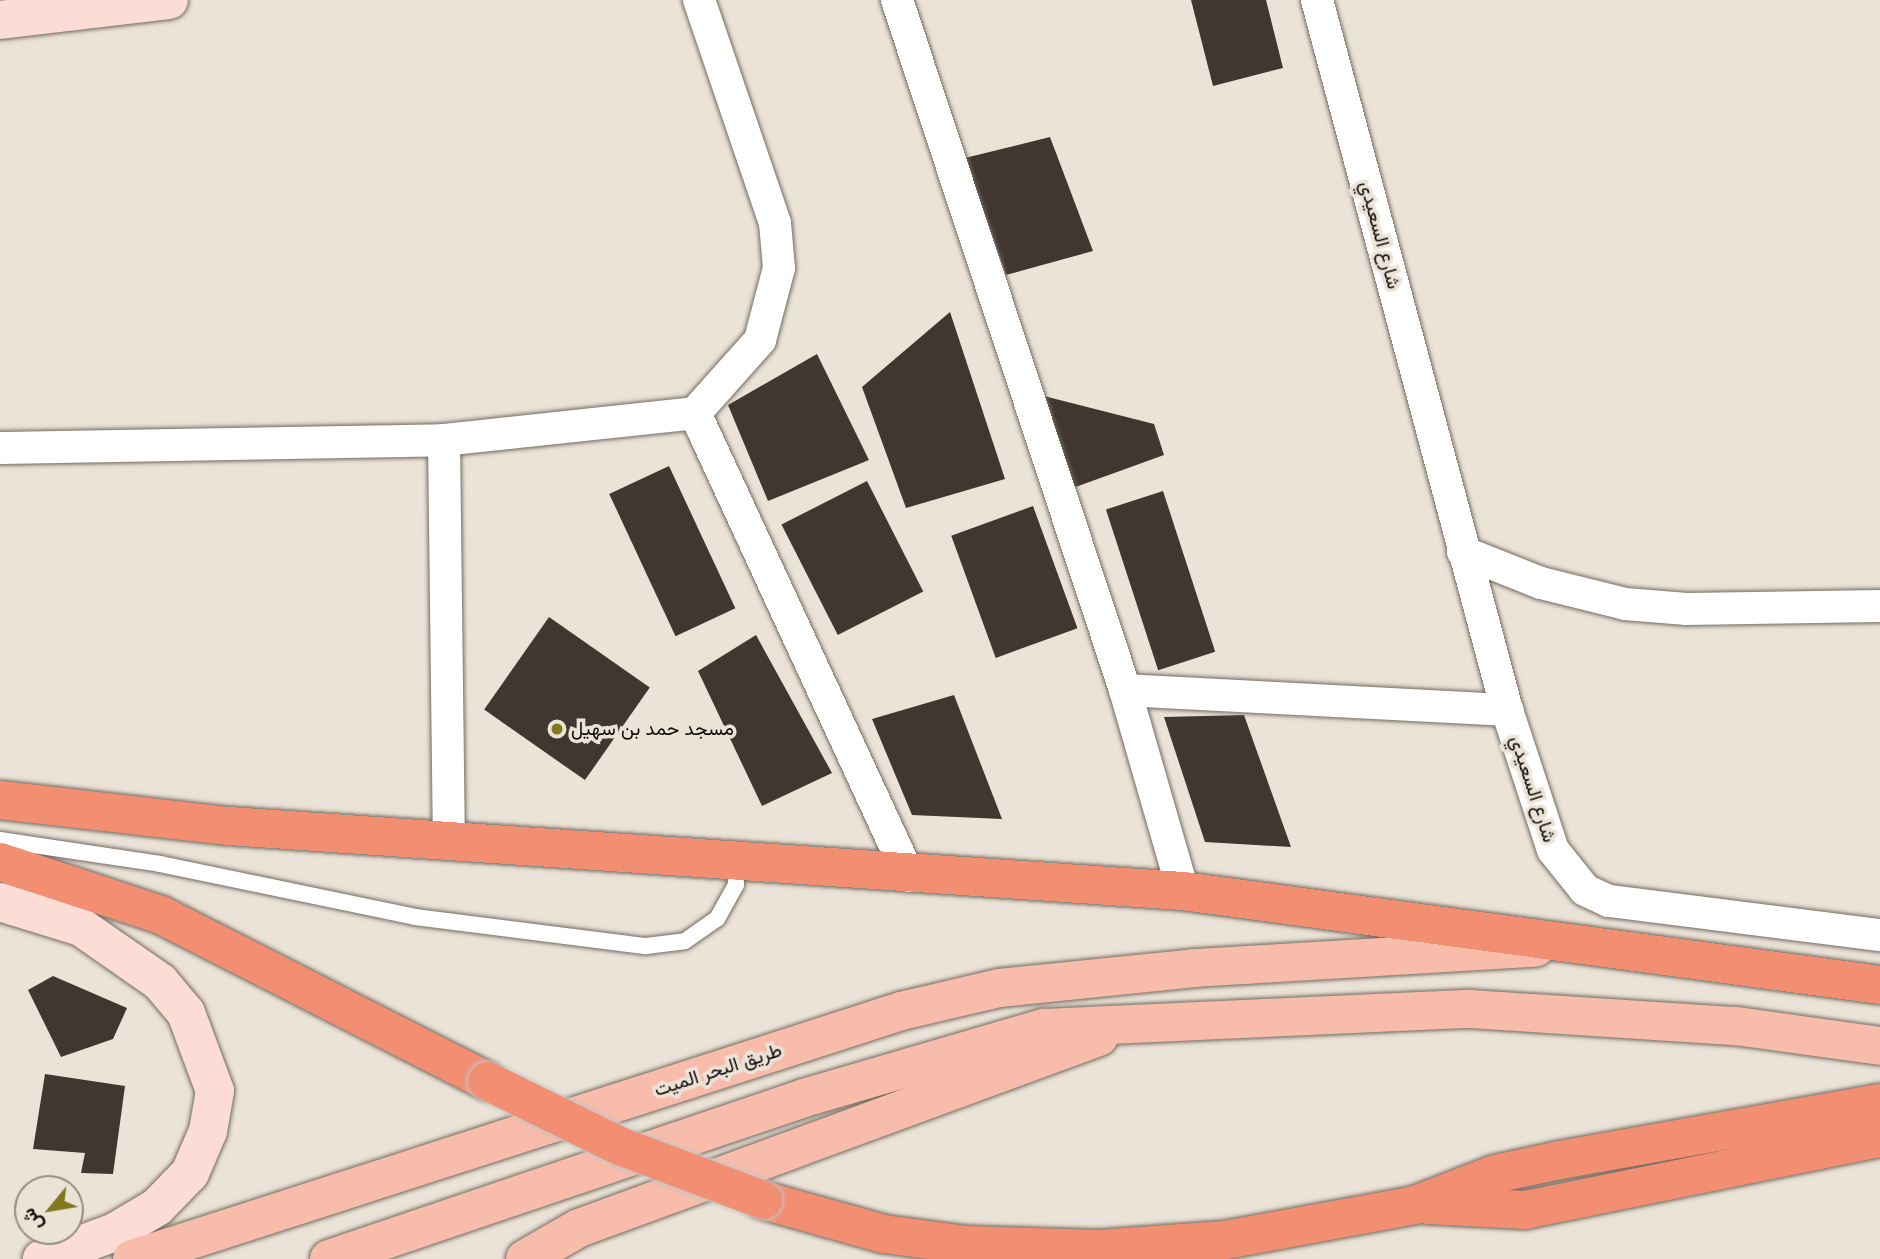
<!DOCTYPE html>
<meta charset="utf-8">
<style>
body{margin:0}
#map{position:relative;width:1880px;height:1259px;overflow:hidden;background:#ece3d8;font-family:Helvetica,Vazirmatn,sans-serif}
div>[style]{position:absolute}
.building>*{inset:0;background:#413730;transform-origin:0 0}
.roads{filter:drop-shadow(0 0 2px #736b61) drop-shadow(0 0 2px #736b61)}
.lane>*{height:16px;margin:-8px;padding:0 8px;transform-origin:8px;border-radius:8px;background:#fff}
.street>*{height:32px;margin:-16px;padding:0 16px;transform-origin:16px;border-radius:16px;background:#fff}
.secondary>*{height:38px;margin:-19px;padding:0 19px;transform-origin:19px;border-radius:19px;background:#fbddd5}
.primary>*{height:38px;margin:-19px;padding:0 19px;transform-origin:19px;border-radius:19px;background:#f7bcaa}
.highway>*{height:38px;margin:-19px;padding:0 19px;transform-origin:19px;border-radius:19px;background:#f28f72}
.bridges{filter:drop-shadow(0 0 2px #c5c5c4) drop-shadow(0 0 2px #c5c5c4)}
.highway-bridge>*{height:38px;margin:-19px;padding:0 19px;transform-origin:19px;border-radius:19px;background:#f28f72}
.dots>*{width:19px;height:19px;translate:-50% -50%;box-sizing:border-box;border:4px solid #ece3d8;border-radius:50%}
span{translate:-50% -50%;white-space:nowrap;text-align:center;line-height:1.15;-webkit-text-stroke:7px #ece3d8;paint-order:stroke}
.street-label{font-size:19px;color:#0f0c08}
.poi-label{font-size:19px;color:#0f0c08}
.left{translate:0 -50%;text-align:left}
.north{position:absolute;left:14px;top:1175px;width:70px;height:70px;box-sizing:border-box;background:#ece3d8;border:2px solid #948d85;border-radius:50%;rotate:240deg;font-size:19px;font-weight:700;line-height:28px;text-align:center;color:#0f0c08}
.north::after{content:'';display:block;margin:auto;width:24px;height:32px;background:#80791e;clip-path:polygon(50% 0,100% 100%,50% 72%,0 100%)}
</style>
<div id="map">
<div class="building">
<div style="clip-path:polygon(1191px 0,1266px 0,1283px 68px,1213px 86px)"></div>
<div style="clip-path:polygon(1050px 137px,1093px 251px,1006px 275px,965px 158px)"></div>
<div style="clip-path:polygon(950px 312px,1005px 479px,906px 508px,862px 387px)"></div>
<div style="clip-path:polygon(817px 354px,869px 460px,768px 501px,728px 405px)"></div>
<div style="clip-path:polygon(1036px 394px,1154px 424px,1164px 455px,1070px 489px)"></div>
<div style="left:669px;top:466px;width:157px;height:66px;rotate:65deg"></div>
<div style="left:867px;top:481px;width:124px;height:96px;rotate:63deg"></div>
<div style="left:1163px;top:491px;width:169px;height:60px;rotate:72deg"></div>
<div style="left:1033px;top:506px;width:130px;height:87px;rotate:70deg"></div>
<div style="left:549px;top:617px;width:123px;height:113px;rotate:35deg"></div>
<div style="clip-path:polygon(756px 635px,832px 773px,762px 806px,698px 671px)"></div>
<div style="clip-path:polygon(954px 695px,1002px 819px,912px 815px,872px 719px)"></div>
<div style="clip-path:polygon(1244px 715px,1291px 847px,1205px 842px,1164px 717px)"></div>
<div style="clip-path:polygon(53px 976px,127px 1008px,113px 1039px,61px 1057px,28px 990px)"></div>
<div style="clip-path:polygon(45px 1074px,125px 1086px,113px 1174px,81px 1173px,85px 1153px,33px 1149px)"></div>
</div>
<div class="roads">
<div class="lane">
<div style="left:0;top:840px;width:162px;rotate:8.5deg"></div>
<div style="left:160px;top:864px;width:260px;rotate:11.7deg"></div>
<div style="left:415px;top:917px;width:233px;rotate:7.2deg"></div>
<div style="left:646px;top:946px;width:39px;rotate:-7deg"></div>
<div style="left:685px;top:941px;width:39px;rotate:-35deg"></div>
<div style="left:717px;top:919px;width:39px;rotate:-61deg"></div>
<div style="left:736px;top:885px;width:26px;rotate:-92deg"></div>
</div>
<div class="street">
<div style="left:897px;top:0;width:727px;rotate:71.71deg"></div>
<div style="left:1125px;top:690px;width:209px;rotate:73.9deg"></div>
<div style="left:1317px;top:0;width:735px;rotate:75.02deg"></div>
<div style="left:1507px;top:710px;width:147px;rotate:71.8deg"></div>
<div style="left:1553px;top:850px;width:51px;rotate:51.3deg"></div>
<div style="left:1585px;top:890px;width:26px;rotate:25deg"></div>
<div style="left:1609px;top:901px;width:273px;rotate:7.2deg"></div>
<div style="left:695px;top:413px;width:510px;rotate:65.19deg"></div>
<div style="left:444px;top:440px;width:401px;rotate:89.3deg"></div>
<div style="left:0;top:448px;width:444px;rotate:-1deg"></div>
<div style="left:444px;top:440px;width:252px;rotate:-6.1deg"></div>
<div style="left:695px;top:413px;width:98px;rotate:-48.3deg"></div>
<div style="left:760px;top:340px;width:74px;rotate:-75.2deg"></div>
<div style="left:779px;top:268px;width:45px;rotate:-95.1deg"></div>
<div style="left:775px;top:223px;width:236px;rotate:-108.8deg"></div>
<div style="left:1463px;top:552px;width:84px;rotate:21.7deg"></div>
<div style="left:1541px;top:583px;width:87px;rotate:14deg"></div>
<div style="left:1625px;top:604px;width:62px;rotate:4.6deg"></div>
<div style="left:1687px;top:609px;width:193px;rotate:-0.9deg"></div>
<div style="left:1125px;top:690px;width:383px;rotate:3deg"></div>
</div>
<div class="secondary">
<div style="left:0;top:20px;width:170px;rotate:-6.7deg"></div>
<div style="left:0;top:902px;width:85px;rotate:17.2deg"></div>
<div style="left:81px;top:927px;width:96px;rotate:34.8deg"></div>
<div style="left:160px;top:982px;width:40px;rotate:50deg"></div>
<div style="left:186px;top:1013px;width:83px;rotate:69.6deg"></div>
<div style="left:215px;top:1091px;width:41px;rotate:99.9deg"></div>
<div style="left:208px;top:1131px;width:46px;rotate:113.2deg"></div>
<div style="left:190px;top:1173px;width:47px;rotate:134.1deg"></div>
<div style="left:157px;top:1207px;width:49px;rotate:149.2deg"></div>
<div style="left:115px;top:1232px;width:78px;rotate:159.7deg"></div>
</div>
<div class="primary">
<div style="left:132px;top:1259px;width:808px;rotate:-17.87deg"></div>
<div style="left:901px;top:1011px;width:101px;rotate:-13.2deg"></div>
<div style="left:999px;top:988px;width:197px;rotate:-5.8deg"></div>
<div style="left:1195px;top:968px;width:341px;rotate:-3.4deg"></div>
<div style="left:329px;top:1259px;width:502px;rotate:-18.72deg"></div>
<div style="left:804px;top:1098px;width:250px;rotate:-16.3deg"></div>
<div style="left:1044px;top:1028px;width:426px;rotate:-2.6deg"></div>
<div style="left:1470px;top:1009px;width:267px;rotate:3.7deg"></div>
<div style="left:1736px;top:1026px;width:145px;rotate:7.9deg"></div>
<div style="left:525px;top:1259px;width:62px;rotate:-29.9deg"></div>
<div style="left:579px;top:1228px;width:554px;rotate:-20.17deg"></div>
</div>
<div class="highway">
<div style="left:0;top:800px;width:230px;rotate:6.5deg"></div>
<div style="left:229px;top:826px;width:956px;rotate:3.9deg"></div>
<div style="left:1183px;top:891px;width:703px;rotate:7.68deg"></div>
<div style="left:0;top:862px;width:169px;rotate:18.2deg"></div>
<div style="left:161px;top:915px;width:366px;rotate:27deg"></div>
<div style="left:763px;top:1200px;width:126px;rotate:15.7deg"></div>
<div style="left:884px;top:1234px;width:83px;rotate:7.6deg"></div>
<div style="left:966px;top:1245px;width:132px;rotate:1.7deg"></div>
<div style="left:1098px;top:1249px;width:127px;rotate:-4.1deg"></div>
<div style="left:1225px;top:1240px;width:193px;rotate:-10.4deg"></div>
<div style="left:1415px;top:1205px;width:86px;rotate:-21.2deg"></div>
<div style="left:1495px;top:1174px;width:66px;rotate:-12.2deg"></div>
<div style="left:1560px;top:1160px;width:325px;rotate:-10.1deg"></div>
<div style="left:1428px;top:1205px;width:97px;rotate:3deg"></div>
<div style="left:1525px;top:1210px;width:362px;rotate:-11.5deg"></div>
</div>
</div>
<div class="bridges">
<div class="highway-bridge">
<div style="left:487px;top:1081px;width:150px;rotate:26.1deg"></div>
<div style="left:622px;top:1147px;width:151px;rotate:20.6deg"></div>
</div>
</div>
<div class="dots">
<div style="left:557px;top:729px;background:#80791e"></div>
</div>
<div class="street-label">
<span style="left:1380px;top:235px;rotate:75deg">شارع السعيدي</span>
<span style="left:1533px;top:789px;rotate:72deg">شارع السعيدي</span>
<span style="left:718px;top:1070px;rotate:-18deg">طريق البحر الميت</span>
</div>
<div class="poi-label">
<span class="left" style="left:571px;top:729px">مسجد حمد بن سهيل</span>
</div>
<div class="north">ش</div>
</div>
